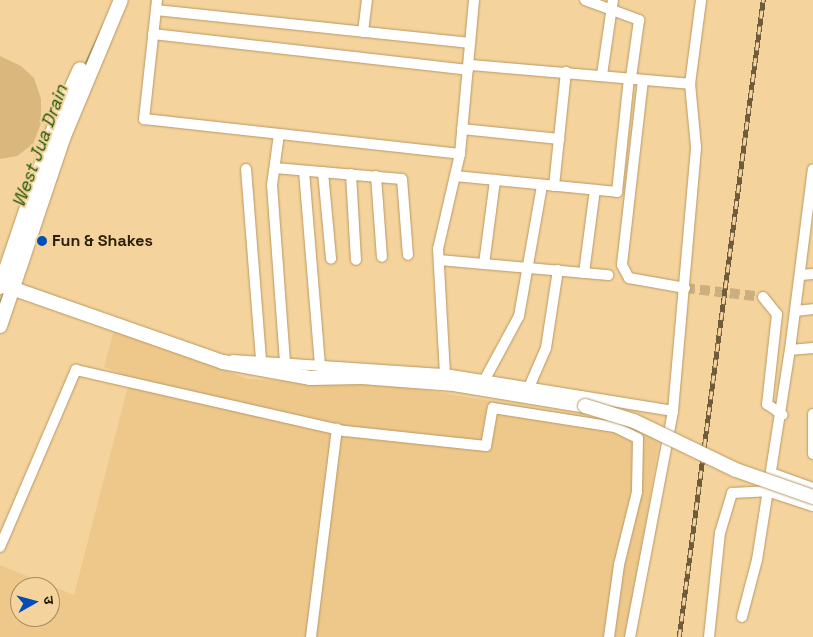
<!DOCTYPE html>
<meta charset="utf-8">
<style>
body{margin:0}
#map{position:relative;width:813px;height:637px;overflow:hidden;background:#f5d39c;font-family:"Space Grotesk","Noto Sans Devanagari",sans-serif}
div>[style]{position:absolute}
.built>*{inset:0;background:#eec88a}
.green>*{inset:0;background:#dab77d}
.stream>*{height:2.5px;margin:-1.25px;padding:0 1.25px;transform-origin:1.25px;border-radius:1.25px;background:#658f5a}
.minor-tunnel>*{height:10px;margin-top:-5px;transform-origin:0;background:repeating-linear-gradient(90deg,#ccaf7e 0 10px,transparent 0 15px)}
.roads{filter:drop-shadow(0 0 1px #b89864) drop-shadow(0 0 1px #b89864)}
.minor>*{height:10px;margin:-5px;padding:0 5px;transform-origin:5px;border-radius:5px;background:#fff}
.secondary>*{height:14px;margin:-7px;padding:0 7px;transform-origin:7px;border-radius:7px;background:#fff}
.rail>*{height:4.5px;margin-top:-2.25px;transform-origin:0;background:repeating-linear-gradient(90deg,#f5d39c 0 8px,#6f5c3b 0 16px);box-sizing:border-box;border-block:1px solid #6f5c3b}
.bridges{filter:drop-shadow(0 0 1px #b89864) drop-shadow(0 0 1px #b89864)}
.secondary-bridge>*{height:14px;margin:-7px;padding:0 7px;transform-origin:7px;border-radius:7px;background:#fff}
.dots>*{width:14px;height:14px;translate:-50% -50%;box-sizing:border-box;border:2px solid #f5d39c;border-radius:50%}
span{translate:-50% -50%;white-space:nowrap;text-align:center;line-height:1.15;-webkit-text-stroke:4px #f5d39c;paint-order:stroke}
.poi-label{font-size:16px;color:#2a1e08;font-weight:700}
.left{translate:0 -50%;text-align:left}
.water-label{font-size:18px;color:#20570b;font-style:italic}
.north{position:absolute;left:10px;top:577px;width:50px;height:50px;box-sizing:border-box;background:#f5d39c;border:1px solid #a48b61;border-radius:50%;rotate:83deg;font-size:14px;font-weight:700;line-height:20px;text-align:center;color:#2a1e08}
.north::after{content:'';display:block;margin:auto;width:18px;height:22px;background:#004fb8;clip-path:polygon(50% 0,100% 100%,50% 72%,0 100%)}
</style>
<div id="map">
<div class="built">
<div style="clip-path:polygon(evenodd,114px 330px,248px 379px,398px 386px,596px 418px,660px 435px,628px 637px,0 637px,0 565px,74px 595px,130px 378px,104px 367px,114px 330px,20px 587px,50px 587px,50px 617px,20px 617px,20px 587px)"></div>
</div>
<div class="green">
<div style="clip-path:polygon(0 56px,21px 66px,34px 78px,41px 99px,41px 123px,33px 144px,17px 156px,0 159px)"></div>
</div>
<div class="stream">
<div style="left:84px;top:67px;width:45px;rotate:-65.1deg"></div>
<div style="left:0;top:304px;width:14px;rotate:-73deg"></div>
</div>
<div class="minor-tunnel">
<div style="left:685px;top:288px;width:79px;rotate:6.6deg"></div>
</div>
<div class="roads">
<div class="minor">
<div style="left:157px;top:0;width:120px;rotate:96.2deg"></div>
<div style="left:144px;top:119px;width:318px;rotate:6.3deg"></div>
<div style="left:585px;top:0;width:58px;rotate:20.3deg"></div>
<div style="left:639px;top:20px;width:59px;rotate:97.9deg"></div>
<div style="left:156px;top:10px;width:316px;rotate:6deg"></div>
<div style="left:363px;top:32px;width:32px;rotate:-83deg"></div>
<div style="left:153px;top:34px;width:317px;rotate:6.5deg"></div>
<div style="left:470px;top:65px;width:221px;rotate:4.9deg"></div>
<div style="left:602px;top:75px;width:76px;rotate:-81.7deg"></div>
<div style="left:643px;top:80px;width:186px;rotate:96.5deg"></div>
<div style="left:622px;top:265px;width:15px;rotate:62deg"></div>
<div style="left:629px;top:278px;width:57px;rotate:10.1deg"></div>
<div style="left:462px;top:129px;width:98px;rotate:5.9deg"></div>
<div style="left:279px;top:134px;width:51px;rotate:97.8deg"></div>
<div style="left:272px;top:185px;width:179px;rotate:85.8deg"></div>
<div style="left:275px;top:168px;width:127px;rotate:5deg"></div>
<div style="left:402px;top:179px;width:76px;rotate:85.5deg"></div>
<div style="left:246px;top:169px;width:193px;rotate:85.5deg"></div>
<div style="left:304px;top:171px;width:196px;rotate:85.3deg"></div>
<div style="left:323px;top:172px;width:87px;rotate:84.7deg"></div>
<div style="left:351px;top:174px;width:86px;rotate:86.7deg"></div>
<div style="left:376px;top:176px;width:81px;rotate:85.8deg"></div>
<div style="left:455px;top:176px;width:163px;rotate:5.6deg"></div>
<div style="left:617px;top:192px;width:115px;rotate:-84deg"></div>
<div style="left:554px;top:186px;width:115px;rotate:-84deg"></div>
<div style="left:439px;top:260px;width:170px;rotate:5.1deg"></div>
<div style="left:484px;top:264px;width:85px;rotate:-82.5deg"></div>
<div style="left:584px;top:273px;width:84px;rotate:-82.5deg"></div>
<div style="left:800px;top:275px;width:13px;rotate:-4deg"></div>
<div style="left:763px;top:297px;width:22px;rotate:51deg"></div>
<div style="left:777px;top:314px;width:91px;rotate:96.3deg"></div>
<div style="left:767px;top:404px;width:19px;rotate:35deg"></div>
<div style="left:795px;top:311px;width:18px;rotate:-6deg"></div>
<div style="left:790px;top:350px;width:182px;rotate:-82.8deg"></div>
<div style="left:233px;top:360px;width:212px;rotate:3.8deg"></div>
<div style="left:445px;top:374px;width:231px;rotate:9.2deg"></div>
<div style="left:673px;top:411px;width:265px;rotate:-85deg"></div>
<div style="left:696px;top:147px;width:63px;rotate:-95.4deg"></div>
<div style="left:690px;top:84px;width:85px;rotate:-82.5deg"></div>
<div style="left:445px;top:374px;width:125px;rotate:-93.2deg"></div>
<div style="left:438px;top:249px;width:98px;rotate:-77deg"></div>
<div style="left:460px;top:154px;width:155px;rotate:-84.8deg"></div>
<div style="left:485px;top:379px;width:72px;rotate:-61.6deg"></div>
<div style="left:519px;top:316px;width:133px;rotate:-80deg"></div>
<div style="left:530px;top:385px;width:40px;rotate:-66.6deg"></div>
<div style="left:546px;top:348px;width:79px;rotate:-81.3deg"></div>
<div style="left:813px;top:414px;width:40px;rotate:90deg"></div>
<div style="left:771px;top:473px;width:45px;rotate:19.7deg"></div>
<div style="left:0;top:547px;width:193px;rotate:-66.8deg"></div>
<div style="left:76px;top:370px;width:276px;rotate:12.8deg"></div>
<div style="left:345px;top:431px;width:142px;rotate:6.1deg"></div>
<div style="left:486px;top:446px;width:39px;rotate:-80deg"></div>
<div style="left:493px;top:408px;width:123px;rotate:8.9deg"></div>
<div style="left:615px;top:427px;width:25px;rotate:26deg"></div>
<div style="left:638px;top:438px;width:54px;rotate:91.1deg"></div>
<div style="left:637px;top:492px;width:75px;rotate:103.9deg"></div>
<div style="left:619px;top:565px;width:73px;rotate:97.9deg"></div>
<div style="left:742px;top:617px;width:59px;rotate:-75.3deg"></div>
<div style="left:757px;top:560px;width:213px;rotate:-81.1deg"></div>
<div style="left:790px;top:350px;width:23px;rotate:-5deg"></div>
<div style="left:311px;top:637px;width:210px;rotate:-82.9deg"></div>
<div style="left:630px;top:637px;width:230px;rotate:-79.2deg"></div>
<div style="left:709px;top:637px;width:105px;rotate:-84deg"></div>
<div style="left:720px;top:533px;width:42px;rotate:-73.3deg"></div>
<div style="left:732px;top:493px;width:35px;rotate:-3deg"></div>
<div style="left:767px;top:491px;width:48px;rotate:18.1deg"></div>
</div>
<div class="secondary">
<div style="left:0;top:284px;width:236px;rotate:19.3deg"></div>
<div style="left:223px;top:362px;width:88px;rotate:10.4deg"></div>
<div style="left:310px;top:378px;width:52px;rotate:-1.1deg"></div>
<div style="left:362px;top:377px;width:92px;rotate:4.4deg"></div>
<div style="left:454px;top:384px;width:133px;rotate:9.5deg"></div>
<div style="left:0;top:287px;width:174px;rotate:-71.3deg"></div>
<div style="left:56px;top:122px;width:58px;rotate:-65.6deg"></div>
<div style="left:0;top:326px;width:200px;rotate:-71.4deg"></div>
<div style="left:64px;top:136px;width:147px;rotate:-67.3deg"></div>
</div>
</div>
<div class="rail">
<div style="left:679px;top:637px;width:643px;rotate:-82.49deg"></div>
</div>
<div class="bridges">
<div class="secondary-bridge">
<div style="left:585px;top:406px;width:51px;rotate:17deg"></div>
<div style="left:634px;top:421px;width:113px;rotate:25.7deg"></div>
<div style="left:736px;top:470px;width:82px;rotate:19.3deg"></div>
</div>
</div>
<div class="dots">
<div style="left:42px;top:241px;background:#004fb8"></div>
</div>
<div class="poi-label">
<span class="left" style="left:52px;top:241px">Fun &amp; Shakes</span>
</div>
<div class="water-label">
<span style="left:40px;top:146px;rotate:-70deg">West Jua Drain</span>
</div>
<div class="north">उ</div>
</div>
